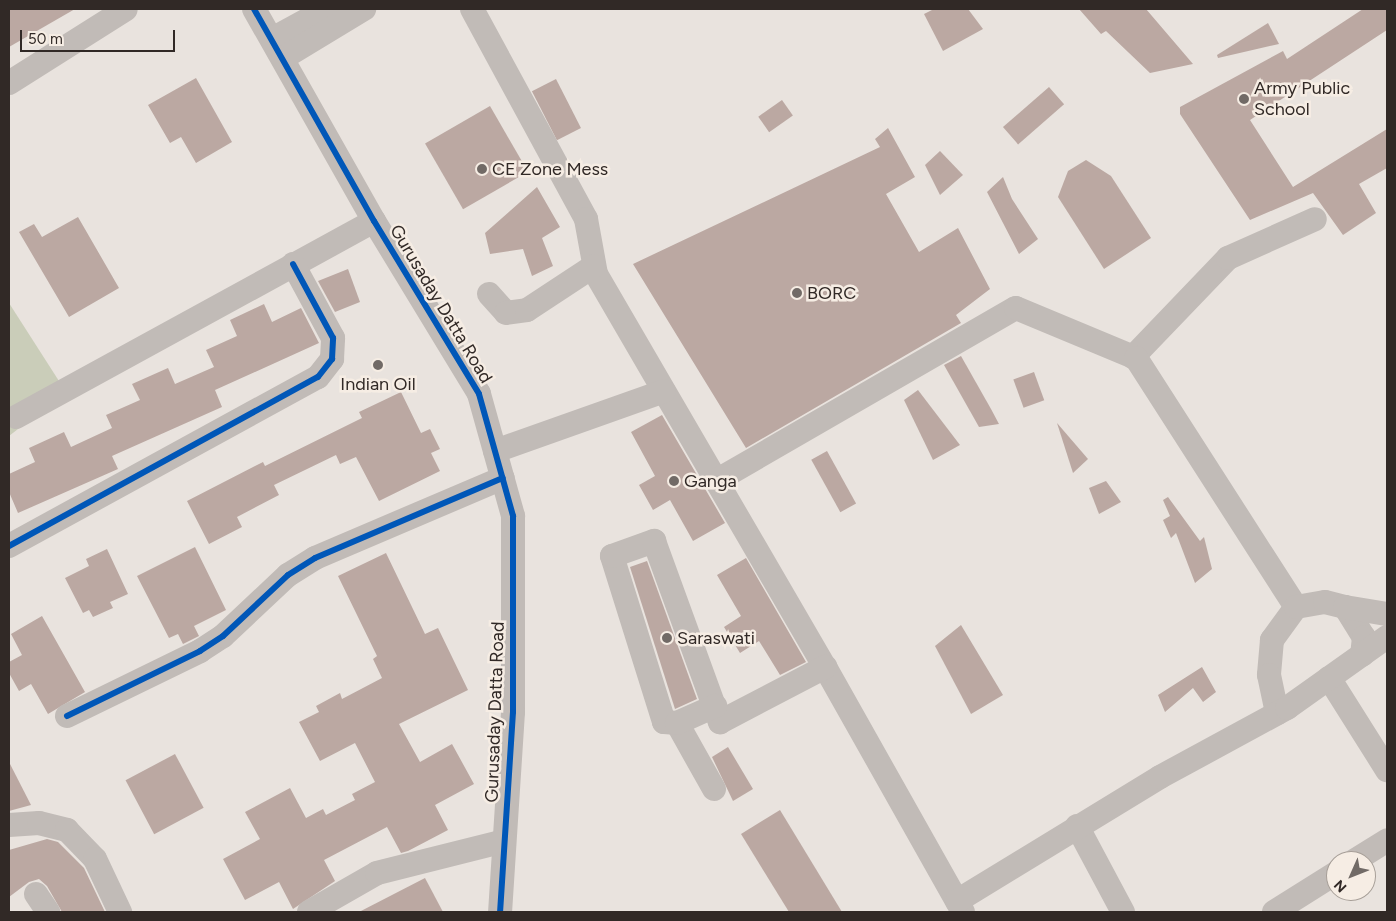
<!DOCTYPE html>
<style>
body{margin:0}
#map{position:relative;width:1396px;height:921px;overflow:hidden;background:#e9e3de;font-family:Figtree,sans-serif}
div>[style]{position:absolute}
.green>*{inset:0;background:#cacdb9}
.building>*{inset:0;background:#bba8a2;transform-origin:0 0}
.minor>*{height:24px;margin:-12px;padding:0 12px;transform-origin:12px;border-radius:12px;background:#c1bbb7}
.cycleway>*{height:6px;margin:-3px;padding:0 3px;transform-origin:3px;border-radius:3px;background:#0057b8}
.dots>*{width:14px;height:14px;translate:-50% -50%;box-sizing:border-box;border:2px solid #f6ede4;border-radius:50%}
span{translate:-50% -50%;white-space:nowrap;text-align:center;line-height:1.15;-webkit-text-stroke:5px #f6ede4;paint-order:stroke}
.poi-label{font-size:18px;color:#312926}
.left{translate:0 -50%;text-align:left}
.street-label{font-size:18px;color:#312926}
.frame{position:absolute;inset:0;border:10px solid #312926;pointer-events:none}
.north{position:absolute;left:1326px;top:851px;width:50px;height:50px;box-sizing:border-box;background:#f6ede4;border:1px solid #a79f98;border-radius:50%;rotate:226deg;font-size:14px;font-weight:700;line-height:20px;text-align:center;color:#312926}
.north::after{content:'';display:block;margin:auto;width:18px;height:22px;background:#716a66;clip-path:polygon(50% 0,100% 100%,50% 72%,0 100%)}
.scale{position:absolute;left:20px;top:30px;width:155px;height:22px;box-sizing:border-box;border:2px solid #312926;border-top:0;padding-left:6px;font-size:15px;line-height:18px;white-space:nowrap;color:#312926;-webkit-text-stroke:4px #f6ede4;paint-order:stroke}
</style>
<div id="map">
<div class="green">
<div style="clip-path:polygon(9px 303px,66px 392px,9px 436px)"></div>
</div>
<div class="building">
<div style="clip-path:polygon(9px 9px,75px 9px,9px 47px)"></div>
<div style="clip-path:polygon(934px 9px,968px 9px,983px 29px,943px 51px,924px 14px)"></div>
<div style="clip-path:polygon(1079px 9px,1146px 9px,1193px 64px,1150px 73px,1106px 31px,1101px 34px)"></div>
<div style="clip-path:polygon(1363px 9px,1387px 9px,1387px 30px,1250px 120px,1293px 187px,1387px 129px,1387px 168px,1359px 184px,1376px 213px,1343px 235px,1313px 193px,1250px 220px,1180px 114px,1180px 107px,1283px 51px,1287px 59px)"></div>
<div style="clip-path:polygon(1268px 23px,1279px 44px,1218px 58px,1217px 55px)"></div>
<div style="clip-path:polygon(196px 78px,232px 142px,196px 163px,181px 137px,170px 143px,148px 105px)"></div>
<div style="left:556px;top:79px;width:55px;height:27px;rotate:63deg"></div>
<div style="left:1049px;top:87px;width:23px;height:61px;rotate:49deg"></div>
<div style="left:782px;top:100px;width:19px;height:29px;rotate:55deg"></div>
<div style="left:490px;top:106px;width:76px;height:75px;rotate:60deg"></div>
<div style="clip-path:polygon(888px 128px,915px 177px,886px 194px,919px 252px,958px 228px,990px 289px,956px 315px,961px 323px,746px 448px,633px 264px,880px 147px,875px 139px)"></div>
<div style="clip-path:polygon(940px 151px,963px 175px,940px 195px,925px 165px)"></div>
<div style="clip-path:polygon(1086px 160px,1111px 176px,1151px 238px,1104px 269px,1058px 197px,1068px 171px)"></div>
<div style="clip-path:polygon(1003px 177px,1012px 199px,1038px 239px,1019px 254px,987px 192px)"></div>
<div style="clip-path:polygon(537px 187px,560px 227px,542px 238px,553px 266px,532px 276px,523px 249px,490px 254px,485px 233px)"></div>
<div style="clip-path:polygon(78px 217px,119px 288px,69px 317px,19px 232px,34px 224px,42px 237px)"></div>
<div style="clip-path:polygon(348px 269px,360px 302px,335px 312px,318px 281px)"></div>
<div style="clip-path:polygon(264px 304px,272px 322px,301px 308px,319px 343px,215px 390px,222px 407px,112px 456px,118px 469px,18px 513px,9px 492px,9px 474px,35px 462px,29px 448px,64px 432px,71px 447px,112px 428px,106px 415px,140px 400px,132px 384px,168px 368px,175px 384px,214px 367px,206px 350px,237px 336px,230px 320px)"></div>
<div style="clip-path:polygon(961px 356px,991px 409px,999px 424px,979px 427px,944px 365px)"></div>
<div style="left:1034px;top:372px;width:30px;height:22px;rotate:70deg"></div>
<div style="clip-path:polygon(918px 390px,960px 445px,933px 460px,904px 400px)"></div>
<div style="clip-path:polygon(401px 392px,421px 433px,430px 429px,440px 449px,431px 453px,440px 471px,379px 501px,356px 457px,340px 464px,336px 455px,274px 485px,279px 495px,237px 517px,242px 527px,209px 544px,187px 501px,263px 462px,265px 466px,362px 418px,359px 412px)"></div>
<div style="clip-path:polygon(662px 415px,725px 523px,693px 541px,670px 500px,653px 510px,639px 485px,655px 476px,631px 432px)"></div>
<div style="clip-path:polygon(1057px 423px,1088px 459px,1073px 473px)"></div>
<div style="left:827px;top:451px;width:60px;height:18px;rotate:61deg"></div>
<div style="clip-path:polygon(1106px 481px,1121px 502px,1099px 514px,1089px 488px)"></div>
<div style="clip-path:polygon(1168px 497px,1200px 541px,1204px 537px,1212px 569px,1195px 583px,1176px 533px,1171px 538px,1163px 520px,1170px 516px,1163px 500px)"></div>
<div style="clip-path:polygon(195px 547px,226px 610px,194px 626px,199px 636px,183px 644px,178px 634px,169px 638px,137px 576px)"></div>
<div style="clip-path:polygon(107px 549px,128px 594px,110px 602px,113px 608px,93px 617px,89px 610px,83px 613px,65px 578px,89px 566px,86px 559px)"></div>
<div style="clip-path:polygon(386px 553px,425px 634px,438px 628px,468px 690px,399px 724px,420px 762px,452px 744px,474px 784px,435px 805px,448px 830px,408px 851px,401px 853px,387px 827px,324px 860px,335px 881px,293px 909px,279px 882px,245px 900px,223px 859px,260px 839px,245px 812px,290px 788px,306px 818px,323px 809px,326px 815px,355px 800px,352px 794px,375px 782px,355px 743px,320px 761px,299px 722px,319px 712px,316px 706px,340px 693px,342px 699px,382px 678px,373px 659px,377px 656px,338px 576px)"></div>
<div style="clip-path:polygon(746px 558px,806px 662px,780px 675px,759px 641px,740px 653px,724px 627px,741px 616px,717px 575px)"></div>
<div style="clip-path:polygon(647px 561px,697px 699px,675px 709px,630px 567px)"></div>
<div style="clip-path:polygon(42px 616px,85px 692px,48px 714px,31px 684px,19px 691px,9px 673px,9px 662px,22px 655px,11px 634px)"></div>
<div style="clip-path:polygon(961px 625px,1003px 695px,971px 714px,935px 646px)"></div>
<div style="clip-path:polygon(1202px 667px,1216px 692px,1203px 702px,1193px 688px,1165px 712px,1158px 695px)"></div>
<div style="clip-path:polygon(728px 747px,753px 789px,733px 801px,712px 757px)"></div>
<div style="left:175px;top:754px;width:61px;height:56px;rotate:62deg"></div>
<div style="clip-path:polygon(9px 762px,31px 805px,9px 811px)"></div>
<div style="clip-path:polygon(780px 810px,842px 912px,789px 912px,741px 834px)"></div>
<div style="clip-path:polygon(47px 839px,58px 842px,84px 868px,105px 912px,62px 912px,47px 886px,39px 879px,29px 882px,9px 897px,9px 850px)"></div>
<div style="clip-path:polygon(425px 878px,443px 912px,359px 912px)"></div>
</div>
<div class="minor">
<div style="left:254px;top:9px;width:244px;rotate:60.5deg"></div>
<div style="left:374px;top:221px;width:202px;rotate:58.7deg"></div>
<div style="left:479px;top:394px;width:127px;rotate:74.4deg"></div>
<div style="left:513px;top:516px;width:196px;rotate:90deg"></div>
<div style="left:513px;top:712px;width:200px;rotate:93.7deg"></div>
<div style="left:472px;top:9px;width:239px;rotate:61.5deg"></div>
<div style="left:586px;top:219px;width:56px;rotate:79.7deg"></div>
<div style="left:596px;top:274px;width:455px;rotate:59.8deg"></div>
<div style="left:825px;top:667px;width:281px;rotate:60.6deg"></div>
<div style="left:272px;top:39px;width:63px;rotate:-28.6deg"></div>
<div style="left:283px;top:58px;width:95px;rotate:-31.2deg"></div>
<div style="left:9px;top:83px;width:138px;rotate:-32.3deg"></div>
<div style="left:489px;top:294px;width:25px;rotate:48deg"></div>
<div style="left:506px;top:313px;width:21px;rotate:-8deg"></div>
<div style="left:527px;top:310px;width:80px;rotate:-33.3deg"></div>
<div style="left:1133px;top:357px;width:137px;rotate:-46.2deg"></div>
<div style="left:1228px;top:258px;width:95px;rotate:-24.1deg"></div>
<div style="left:16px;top:417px;width:408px;rotate:-28.7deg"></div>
<div style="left:495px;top:451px;width:179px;rotate:-19.5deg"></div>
<div style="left:716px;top:481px;width:346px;rotate:-30deg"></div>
<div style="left:1016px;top:308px;width:130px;rotate:22.6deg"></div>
<div style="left:1136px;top:358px;width:296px;rotate:57.3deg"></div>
<div style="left:1296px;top:607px;width:41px;rotate:126deg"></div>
<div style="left:1272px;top:640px;width:35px;rotate:95deg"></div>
<div style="left:1269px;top:675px;width:39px;rotate:78deg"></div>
<div style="left:9px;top:546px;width:352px;rotate:-28.7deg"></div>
<div style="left:318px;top:377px;width:23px;rotate:-52deg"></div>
<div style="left:332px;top:359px;width:21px;rotate:-87deg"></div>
<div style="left:333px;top:338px;width:84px;rotate:-118.4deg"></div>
<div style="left:1296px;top:607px;width:29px;rotate:-10deg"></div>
<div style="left:1325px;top:602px;width:21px;rotate:14deg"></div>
<div style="left:1345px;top:607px;width:36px;rotate:58deg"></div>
<div style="left:1364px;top:637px;width:18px;rotate:96deg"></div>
<div style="left:1345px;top:607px;width:43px;rotate:9.5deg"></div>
<div style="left:1329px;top:678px;width:109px;rotate:57.8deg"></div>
<div style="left:67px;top:716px;width:148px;rotate:-26deg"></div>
<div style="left:200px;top:651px;width:27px;rotate:-33deg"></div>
<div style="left:223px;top:636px;width:89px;rotate:-43.2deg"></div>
<div style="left:288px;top:575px;width:32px;rotate:-32deg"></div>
<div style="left:315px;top:558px;width:204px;rotate:-23.1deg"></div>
<div style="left:677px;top:723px;width:13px;rotate:-176deg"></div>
<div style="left:664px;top:722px;width:174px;rotate:-107.4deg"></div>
<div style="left:612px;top:556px;width:45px;rotate:-19.7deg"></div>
<div style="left:654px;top:541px;width:193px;rotate:70deg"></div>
<div style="left:720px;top:722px;width:119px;rotate:-27.6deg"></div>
<div style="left:714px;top:789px;width:76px;rotate:-119.3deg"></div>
<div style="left:677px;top:723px;width:42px;rotate:-24.1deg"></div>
<div style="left:9px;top:825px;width:30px;rotate:-4deg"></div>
<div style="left:39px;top:823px;width:29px;rotate:14deg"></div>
<div style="left:67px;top:830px;width:40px;rotate:46deg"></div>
<div style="left:95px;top:859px;width:59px;rotate:64.7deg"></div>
<div style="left:1077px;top:826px;width:98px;rotate:61.9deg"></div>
<div style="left:1354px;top:861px;width:39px;rotate:-32deg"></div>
<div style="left:36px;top:894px;width:22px;rotate:56deg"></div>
<div style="left:957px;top:901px;width:238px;rotate:-31.4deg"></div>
<div style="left:1160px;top:777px;width:145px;rotate:-28.5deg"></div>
<div style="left:1287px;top:708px;width:123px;rotate:-35.4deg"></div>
<div style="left:309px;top:912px;width:78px;rotate:-29.8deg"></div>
<div style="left:377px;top:873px;width:131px;rotate:-14.1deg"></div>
<div style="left:1274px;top:912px;width:73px;rotate:-32.2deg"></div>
</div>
<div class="cycleway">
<div style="left:254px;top:9px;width:244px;rotate:60.5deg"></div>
<div style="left:374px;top:221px;width:202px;rotate:58.7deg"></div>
<div style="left:479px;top:394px;width:127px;rotate:74.4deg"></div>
<div style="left:513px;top:516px;width:196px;rotate:90deg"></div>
<div style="left:513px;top:712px;width:200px;rotate:93.7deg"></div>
<div style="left:9px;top:546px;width:352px;rotate:-28.7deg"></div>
<div style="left:318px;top:377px;width:23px;rotate:-52deg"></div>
<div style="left:332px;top:359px;width:21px;rotate:-87deg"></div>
<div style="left:333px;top:338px;width:84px;rotate:-118.4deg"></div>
<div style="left:67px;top:716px;width:148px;rotate:-26deg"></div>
<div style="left:200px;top:651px;width:27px;rotate:-33deg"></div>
<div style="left:223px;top:636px;width:89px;rotate:-43.2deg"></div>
<div style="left:288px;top:575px;width:32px;rotate:-32deg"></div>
<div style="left:315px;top:558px;width:204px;rotate:-23.1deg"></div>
</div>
<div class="dots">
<div style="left:1244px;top:99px;background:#716a66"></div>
<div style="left:482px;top:169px;background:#716a66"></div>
<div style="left:797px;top:293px;background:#716a66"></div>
<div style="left:378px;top:365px;background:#716a66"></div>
<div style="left:674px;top:481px;background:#716a66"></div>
<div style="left:667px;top:638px;background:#716a66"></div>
</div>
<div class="poi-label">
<span class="left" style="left:1254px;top:99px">Army Public<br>School</span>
<span class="left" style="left:492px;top:169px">CE Zone Mess</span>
<span class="left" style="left:807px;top:293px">BORC</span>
<span style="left:378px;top:384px">Indian Oil</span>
<span class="left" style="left:684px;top:481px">Ganga</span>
<span class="left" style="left:677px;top:638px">Saraswati</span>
</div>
<div class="street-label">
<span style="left:441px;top:304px;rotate:59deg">Gurusaday Datta Road</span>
<span style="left:495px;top:712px;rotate:-88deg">Gurusaday Datta Road</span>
</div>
<div class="frame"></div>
<div class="north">N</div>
<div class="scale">50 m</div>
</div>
